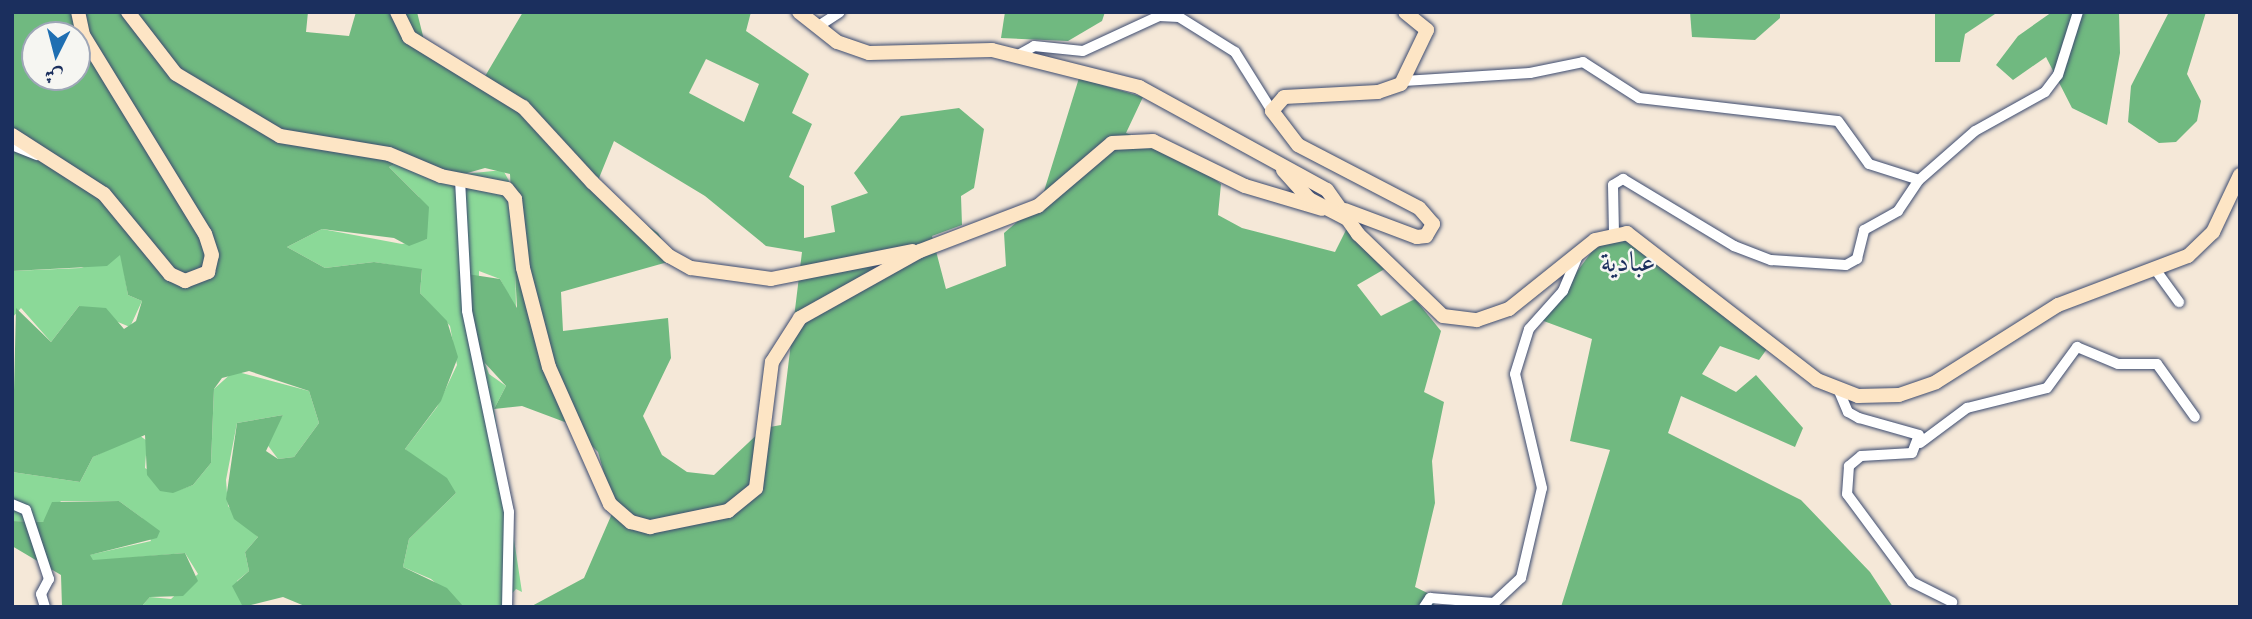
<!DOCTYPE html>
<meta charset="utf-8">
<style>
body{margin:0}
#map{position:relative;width:2252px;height:619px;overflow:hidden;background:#f5e8d8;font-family:"IM FELL DW Pica",Amiri,serif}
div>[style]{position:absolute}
.green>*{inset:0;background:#8bd998}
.forest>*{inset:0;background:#70b980}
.roads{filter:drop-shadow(0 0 2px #3c4b70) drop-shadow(0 0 2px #3c4b70)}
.street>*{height:10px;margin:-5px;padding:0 5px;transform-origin:5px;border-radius:5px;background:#fff}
.secondary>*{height:14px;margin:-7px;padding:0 7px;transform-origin:7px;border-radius:7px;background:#fde5c5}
span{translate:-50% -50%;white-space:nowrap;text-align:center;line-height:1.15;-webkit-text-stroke:5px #f6f6f2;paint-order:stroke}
.quarter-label{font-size:28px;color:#1b2f5e}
.frame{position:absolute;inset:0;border:14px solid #1b2f5e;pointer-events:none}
.north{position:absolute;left:21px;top:21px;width:70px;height:70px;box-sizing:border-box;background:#f6f6f2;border:2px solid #9ea6b7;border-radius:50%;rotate:186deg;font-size:19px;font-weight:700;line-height:28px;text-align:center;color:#1b2f5e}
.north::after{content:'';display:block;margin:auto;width:24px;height:32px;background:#1f6fb2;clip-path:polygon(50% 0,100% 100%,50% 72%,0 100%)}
</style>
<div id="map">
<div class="green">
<div style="clip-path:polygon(402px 160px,464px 174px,503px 170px,514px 190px,516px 309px,500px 279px,479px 271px,478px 345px,489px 374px,506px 386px,494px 409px,522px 592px,516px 589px,500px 607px,464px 607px,431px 579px,403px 567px,409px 539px,456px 493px,405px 449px,437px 407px,457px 365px,450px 326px,420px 293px,422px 270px,374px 262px,325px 268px,287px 247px,322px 229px,402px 244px,427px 239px,419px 197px,389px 167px)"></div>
<div style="clip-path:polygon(121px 254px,128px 295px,142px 301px,130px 327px,79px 306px,51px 342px,21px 308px,12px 318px,12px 271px,81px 268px)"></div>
<div style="clip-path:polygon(234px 371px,309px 391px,319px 423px,294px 457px,278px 459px,266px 443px,283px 415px,237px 423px,226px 480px,228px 506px,258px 537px,245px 552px,249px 571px,237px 581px,243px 607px,141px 607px,150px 597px,171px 599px,198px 574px,185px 553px,93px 561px,89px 555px,151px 541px,142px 518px,119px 501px,61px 501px,43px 522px,12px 521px,12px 472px,80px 482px,93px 457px,139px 435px,147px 441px,145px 468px,179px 490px,193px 485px,211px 463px,214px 389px)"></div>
</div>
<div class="forest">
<div style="clip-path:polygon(evenodd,12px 12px,308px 12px,306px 32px,349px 36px,356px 12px,417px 12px,424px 40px,481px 83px,523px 12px,751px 12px,746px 31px,809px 74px,792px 113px,812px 124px,789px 177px,804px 186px,804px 238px,835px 232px,831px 206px,868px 193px,854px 173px,901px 116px,959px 108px,984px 129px,974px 188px,961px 196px,962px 225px,932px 236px,946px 289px,1006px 266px,1004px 233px,1041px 201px,1079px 78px,1143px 97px,1126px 133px,1181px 154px,1221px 184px,1218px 215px,1242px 228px,1335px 252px,1350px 222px,1395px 263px,1357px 285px,1381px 316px,1415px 299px,1441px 331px,1424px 392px,1444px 402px,1432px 461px,1435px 503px,1415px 587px,1440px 599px,1431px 607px,530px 607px,584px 578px,614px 509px,598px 452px,570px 424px,522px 406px,494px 409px,506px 386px,483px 361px,470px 322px,467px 274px,500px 279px,517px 308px,510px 174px,485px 168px,457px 176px,402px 160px,389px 167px,429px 207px,427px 239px,409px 246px,394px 238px,322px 229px,287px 247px,325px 268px,374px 262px,422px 269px,420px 293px,447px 321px,458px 357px,441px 401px,405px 449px,447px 478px,456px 493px,409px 539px,403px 567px,447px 588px,464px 607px,307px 607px,283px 597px,243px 607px,232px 586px,249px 571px,245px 552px,258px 537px,234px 519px,226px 499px,237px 423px,283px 415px,266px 451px,278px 459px,294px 457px,319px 423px,309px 391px,249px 371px,222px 378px,214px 389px,211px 463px,193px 485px,173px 493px,160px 491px,147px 475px,145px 435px,93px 457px,80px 482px,12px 472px,16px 308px,51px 342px,79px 306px,106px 308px,124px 329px,136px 321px,142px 301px,128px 295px,120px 255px,107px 266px,12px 271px,12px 12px,35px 35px,77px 35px,77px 77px,35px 77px,35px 35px,12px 12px,706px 59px,759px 84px,744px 122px,689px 93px,706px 59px,12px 12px,614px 141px,705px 196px,766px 246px,802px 252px,781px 425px,764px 428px,714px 475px,687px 472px,662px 455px,643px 416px,671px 358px,668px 318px,563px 331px,561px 292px,675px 260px,658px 233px,595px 188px,614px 141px)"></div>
<div style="clip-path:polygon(1005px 12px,1105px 12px,1102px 21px,1068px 41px,1001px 38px)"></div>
<div style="clip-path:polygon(1690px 12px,1780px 12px,1780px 18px,1755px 40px,1692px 37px)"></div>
<div style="clip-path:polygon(1935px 12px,1998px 12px,1965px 34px,1960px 62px,1935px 62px)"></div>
<div style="clip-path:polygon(2052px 12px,2119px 12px,2120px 53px,2107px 125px,2072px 108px,2046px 57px,2013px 80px,1996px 65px,2018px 36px)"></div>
<div style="clip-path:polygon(2169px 12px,2206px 12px,2187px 74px,2201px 101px,2197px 121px,2176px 142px,2159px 143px,2128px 122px,2131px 86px)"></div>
<div style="clip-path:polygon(1619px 236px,1772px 342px,1759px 360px,1720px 346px,1702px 374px,1736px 392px,1756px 375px,1803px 428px,1795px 447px,1681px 396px,1668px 433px,1801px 500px,1870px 572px,1893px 607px,1561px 607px,1610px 450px,1570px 441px,1592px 339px,1541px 320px,1593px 250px)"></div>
<div style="clip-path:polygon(119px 501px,160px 531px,157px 538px,90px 555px,93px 560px,185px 553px,198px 581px,183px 596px,150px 597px,141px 607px,62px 607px,61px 575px,12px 546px,12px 521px,43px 522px,52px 502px)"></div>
</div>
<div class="roads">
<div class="street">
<div style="left:817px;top:27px;width:27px;rotate:-33deg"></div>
<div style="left:1018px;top:55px;width:18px;rotate:-29deg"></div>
<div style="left:1034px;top:46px;width:49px;rotate:5.8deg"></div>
<div style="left:1083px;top:51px;width:84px;rotate:-24.7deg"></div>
<div style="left:1159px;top:16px;width:20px;rotate:3deg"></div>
<div style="left:1179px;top:17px;width:66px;rotate:32deg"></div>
<div style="left:1235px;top:52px;width:70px;rotate:57.9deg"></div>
<div style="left:1404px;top:81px;width:126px;rotate:-3.6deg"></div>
<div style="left:1530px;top:73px;width:54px;rotate:-11.7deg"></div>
<div style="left:1583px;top:62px;width:67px;rotate:32.7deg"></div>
<div style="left:1639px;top:98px;width:200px;rotate:6.6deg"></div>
<div style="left:1838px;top:121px;width:53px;rotate:54.2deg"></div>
<div style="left:1869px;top:164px;width:52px;rotate:17.7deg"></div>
<div style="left:1919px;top:180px;width:74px;rotate:-41.2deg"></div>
<div style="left:1975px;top:131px;width:80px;rotate:-29.1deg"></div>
<div style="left:2045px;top:92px;width:21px;rotate:-53deg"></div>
<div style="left:2058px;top:75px;width:66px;rotate:-72.4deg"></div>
<div style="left:12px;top:145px;width:27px;rotate:22deg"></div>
<div style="left:460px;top:180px;width:131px;rotate:86.9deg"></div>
<div style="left:467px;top:311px;width:205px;rotate:78.2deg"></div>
<div style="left:509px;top:512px;width:95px;rotate:91.2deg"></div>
<div style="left:1614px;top:233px;width:48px;rotate:-91.2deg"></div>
<div style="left:1613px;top:185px;width:12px;rotate:-31deg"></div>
<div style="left:1623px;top:179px;width:130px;rotate:31.1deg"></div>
<div style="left:1734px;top:246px;width:40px;rotate:21deg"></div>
<div style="left:1771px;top:260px;width:75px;rotate:3.8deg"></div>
<div style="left:1846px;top:265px;width:13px;rotate:-29deg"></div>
<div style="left:1857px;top:259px;width:30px;rotate:-76deg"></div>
<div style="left:1864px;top:230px;width:39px;rotate:-29deg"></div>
<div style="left:1898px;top:211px;width:37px;rotate:-56deg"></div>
<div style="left:2155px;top:269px;width:41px;rotate:54deg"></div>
<div style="left:1839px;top:391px;width:23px;rotate:67deg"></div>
<div style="left:1848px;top:412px;width:13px;rotate:29deg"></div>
<div style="left:1859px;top:418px;width:62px;rotate:15.8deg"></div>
<div style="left:1919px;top:435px;width:19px;rotate:111deg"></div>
<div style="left:1912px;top:453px;width:51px;rotate:176.6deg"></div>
<div style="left:1861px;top:456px;width:16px;rotate:140deg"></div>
<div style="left:1849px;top:466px;width:28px;rotate:94deg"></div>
<div style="left:1847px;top:494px;width:109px;rotate:53.5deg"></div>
<div style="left:1912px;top:582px;width:45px;rotate:26.6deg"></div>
<div style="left:1920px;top:443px;width:59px;rotate:-36.7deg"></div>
<div style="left:1967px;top:408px;width:82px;rotate:-14deg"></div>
<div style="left:2047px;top:388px;width:51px;rotate:-53.8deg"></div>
<div style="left:2077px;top:347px;width:44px;rotate:22.5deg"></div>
<div style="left:2118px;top:364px;width:39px"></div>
<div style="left:2157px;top:364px;width:65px;rotate:54.4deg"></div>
<div style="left:12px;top:504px;width:15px;rotate:23deg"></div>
<div style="left:26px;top:510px;width:73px;rotate:71.6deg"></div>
<div style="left:49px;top:579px;width:17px;rotate:118deg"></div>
<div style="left:41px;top:594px;width:14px;rotate:73deg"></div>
<div style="left:1424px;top:607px;width:11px;rotate:-56deg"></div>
<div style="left:1430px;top:598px;width:64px;rotate:4.5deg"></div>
<div style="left:1494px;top:603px;width:37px;rotate:-43deg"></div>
<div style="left:1521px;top:578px;width:92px;rotate:-76.9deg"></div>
<div style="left:1542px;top:488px;width:117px;rotate:-103.3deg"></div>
<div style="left:1515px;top:374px;width:47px;rotate:-72.7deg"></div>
<div style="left:1529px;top:329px;width:51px;rotate:-48.2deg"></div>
<div style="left:1563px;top:291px;width:39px;rotate:-67deg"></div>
</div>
<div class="secondary">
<div style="left:128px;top:12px;width:78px;rotate:52.3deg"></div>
<div style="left:176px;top:74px;width:121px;rotate:30.8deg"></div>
<div style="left:280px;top:136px;width:110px;rotate:9.4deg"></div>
<div style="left:389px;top:154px;width:56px;rotate:22.9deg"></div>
<div style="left:441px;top:176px;width:67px;rotate:11.1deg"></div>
<div style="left:507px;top:189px;width:13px;rotate:51deg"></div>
<div style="left:515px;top:199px;width:69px;rotate:83.4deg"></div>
<div style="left:523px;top:268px;width:102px;rotate:75.3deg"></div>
<div style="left:549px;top:367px;width:150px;rotate:66deg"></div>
<div style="left:610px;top:504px;width:28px;rotate:41deg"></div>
<div style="left:631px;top:522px;width:20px;rotate:15deg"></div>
<div style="left:650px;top:527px;width:80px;rotate:-11.6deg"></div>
<div style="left:728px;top:511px;width:36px;rotate:-39deg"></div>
<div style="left:756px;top:488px;width:127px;rotate:-82.8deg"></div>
<div style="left:772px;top:362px;width:52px;rotate:-57.5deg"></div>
<div style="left:800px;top:318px;width:137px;rotate:-29.2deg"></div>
<div style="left:920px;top:251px;width:126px;rotate:-20.9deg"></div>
<div style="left:1038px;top:206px;width:97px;rotate:-40.4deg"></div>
<div style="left:1112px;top:143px;width:41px;rotate:-2.8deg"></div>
<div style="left:1153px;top:141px;width:102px;rotate:26.1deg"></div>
<div style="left:1245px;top:186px;width:80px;rotate:16.6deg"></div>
<div style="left:397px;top:12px;width:28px;rotate:64deg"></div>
<div style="left:409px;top:37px;width:134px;rotate:31.6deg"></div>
<div style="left:523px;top:107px;width:102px;rotate:47.4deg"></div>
<div style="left:592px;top:182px;width:107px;rotate:43.9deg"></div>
<div style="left:669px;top:256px;width:25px;rotate:29deg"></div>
<div style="left:691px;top:268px;width:81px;rotate:7.8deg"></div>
<div style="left:771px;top:279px;width:144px;rotate:-11.2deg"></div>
<div style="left:799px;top:12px;width:48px;rotate:38.3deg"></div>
<div style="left:837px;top:42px;width:34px;rotate:19deg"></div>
<div style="left:869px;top:53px;width:123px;rotate:-1.4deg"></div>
<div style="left:992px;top:50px;width:152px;rotate:14.1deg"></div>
<div style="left:1139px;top:87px;width:214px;rotate:28.7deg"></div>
<div style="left:1327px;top:190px;width:54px;rotate:54.8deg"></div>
<div style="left:1358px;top:234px;width:118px;rotate:44deg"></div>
<div style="left:1443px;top:316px;width:34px;rotate:7deg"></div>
<div style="left:1477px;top:320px;width:34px;rotate:-19deg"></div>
<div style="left:1509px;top:309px;width:110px;rotate:-38.7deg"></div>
<div style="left:1595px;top:240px;width:33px;rotate:-12deg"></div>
<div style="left:1627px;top:233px;width:240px;rotate:37.7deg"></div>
<div style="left:1817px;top:380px;width:44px;rotate:21.3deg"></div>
<div style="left:1858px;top:396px;width:41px;rotate:-1.4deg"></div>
<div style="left:1899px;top:395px;width:39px;rotate:-19deg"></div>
<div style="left:1936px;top:382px;width:144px;rotate:-32.3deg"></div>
<div style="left:2058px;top:305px;width:139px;rotate:-20.7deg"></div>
<div style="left:2188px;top:256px;width:35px;rotate:-44deg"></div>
<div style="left:2213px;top:232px;width:63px;rotate:-64.7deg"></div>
<div style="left:12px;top:135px;width:109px;rotate:32.7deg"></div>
<div style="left:104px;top:194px;width:104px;rotate:50.5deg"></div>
<div style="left:170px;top:274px;width:17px;rotate:25deg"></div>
<div style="left:185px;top:281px;width:25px;rotate:-21deg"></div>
<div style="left:208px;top:272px;width:17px;rotate:-77deg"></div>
<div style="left:212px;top:255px;width:22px;rotate:-108deg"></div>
<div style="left:205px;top:234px;width:233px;rotate:-121.5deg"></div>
<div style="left:83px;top:35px;width:24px;rotate:-102deg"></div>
<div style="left:1283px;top:170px;width:39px;rotate:48deg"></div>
<div style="left:1309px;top:199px;width:45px;rotate:27.7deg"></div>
<div style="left:1345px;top:210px;width:77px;rotate:20.6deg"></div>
<div style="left:1417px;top:237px;width:9px;rotate:-6deg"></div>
<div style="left:1426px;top:236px;width:14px;rotate:-60deg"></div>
<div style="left:1433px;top:224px;width:21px;rotate:-131deg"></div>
<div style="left:1419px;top:208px;width:136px;rotate:-152.5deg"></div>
<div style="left:1298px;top:145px;width:43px;rotate:-127.4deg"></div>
<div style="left:1272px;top:111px;width:18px;rotate:-49deg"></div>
<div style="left:1284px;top:97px;width:94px;rotate:-3deg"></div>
<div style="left:1378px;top:92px;width:24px;rotate:-19deg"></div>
<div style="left:1401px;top:84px;width:60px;rotate:-64.3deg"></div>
<div style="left:1427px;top:30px;width:28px;rotate:-141deg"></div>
</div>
</div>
<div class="quarter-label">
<span style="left:1628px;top:263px">عبادية</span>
</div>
<div class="frame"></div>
<div class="north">ش</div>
</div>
